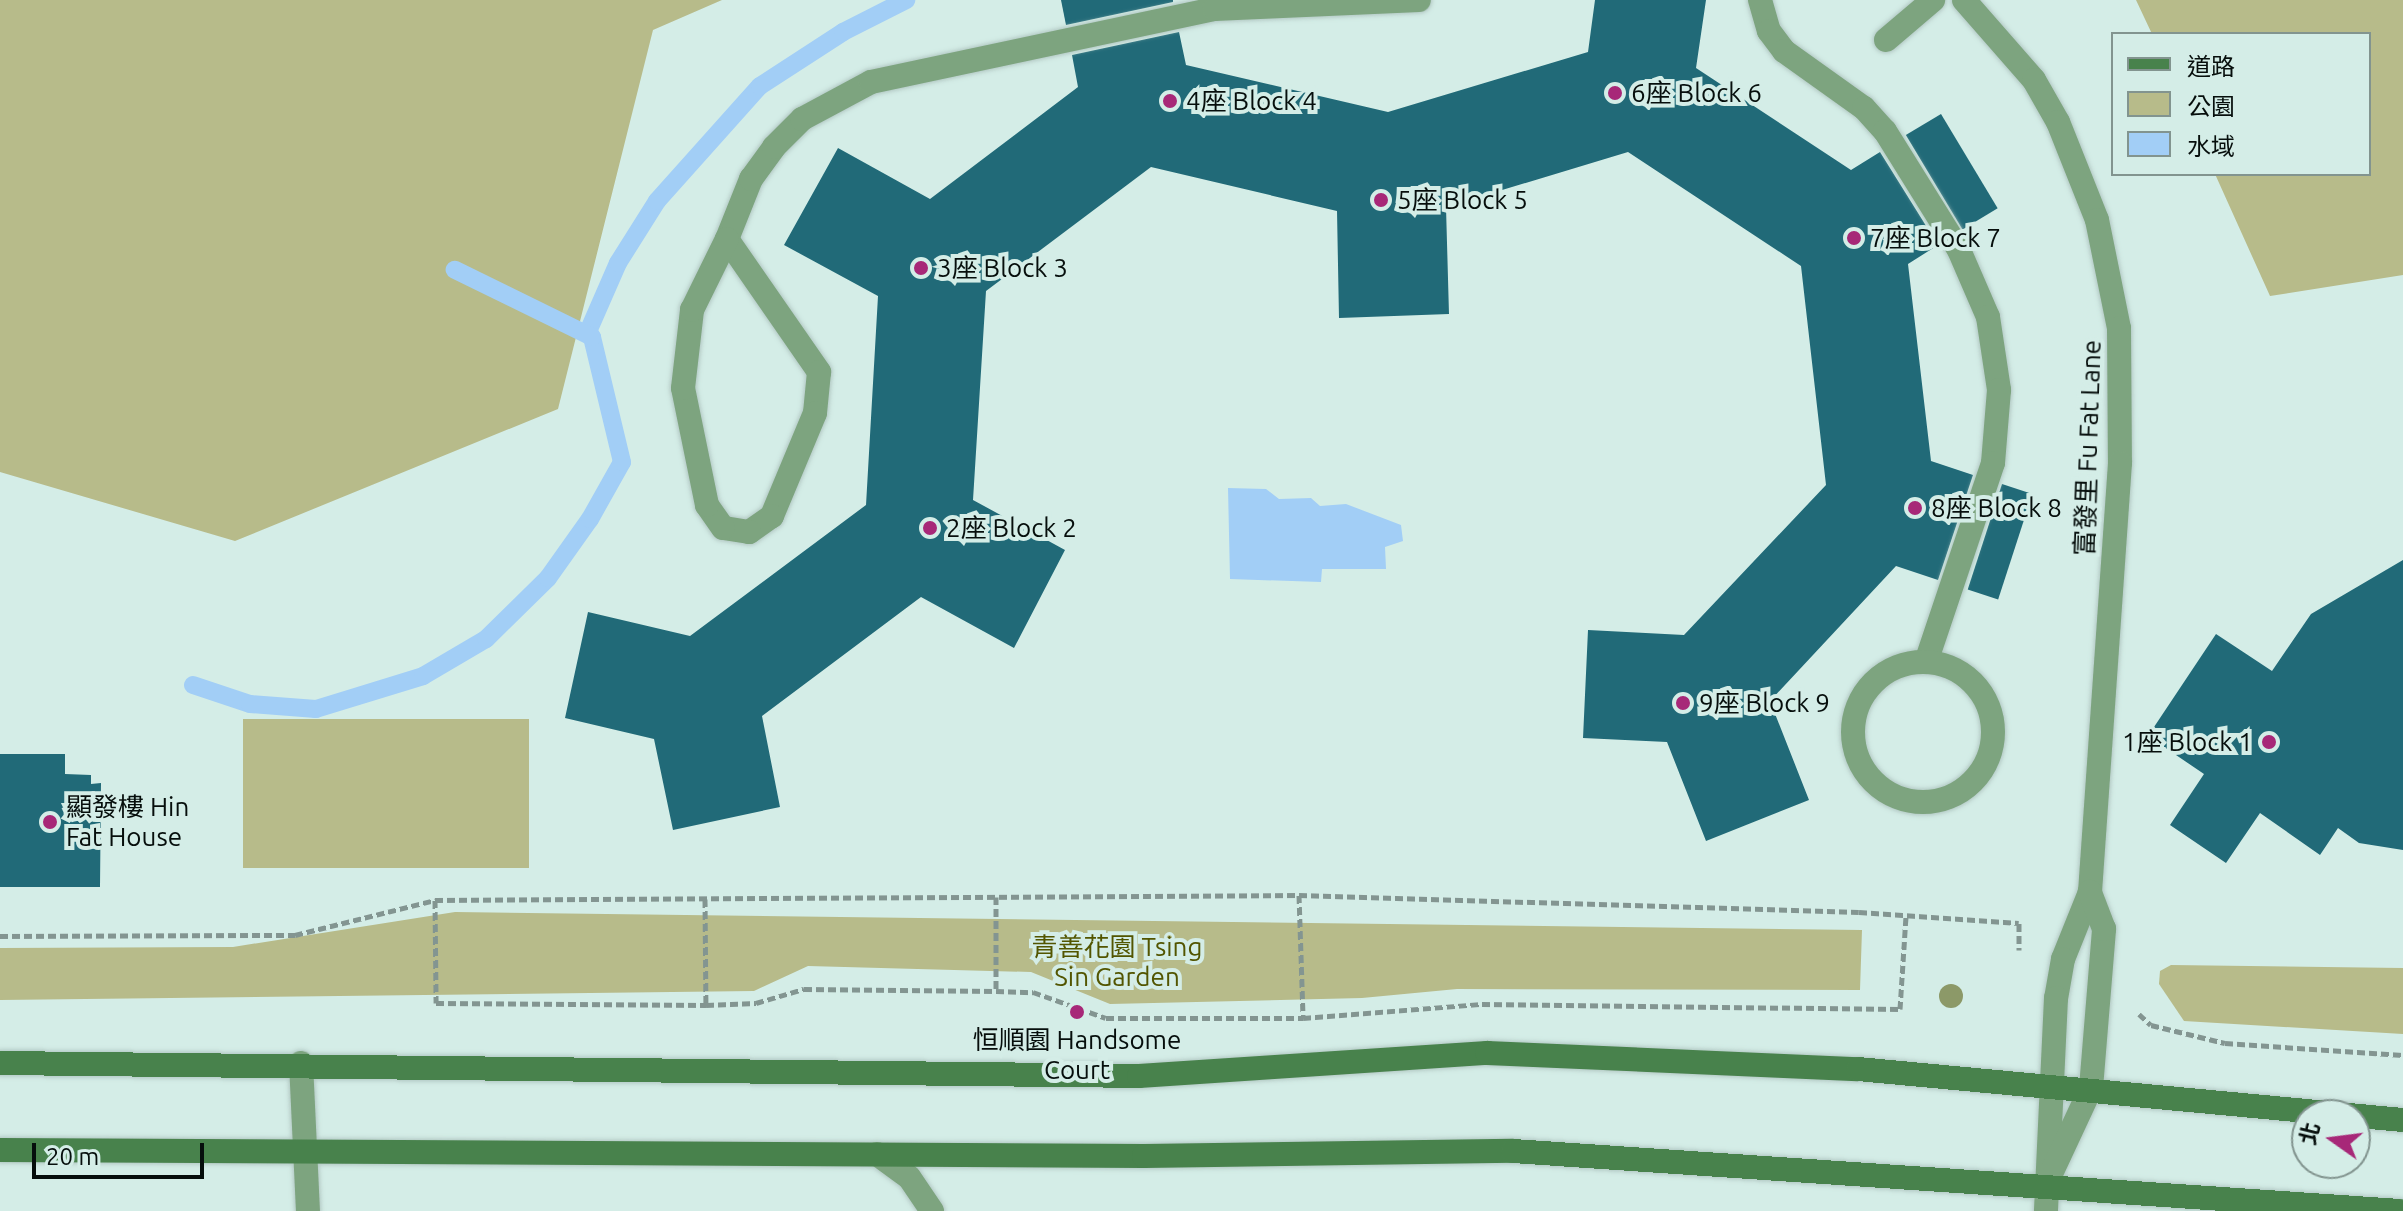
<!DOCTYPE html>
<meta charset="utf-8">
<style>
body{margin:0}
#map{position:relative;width:2403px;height:1211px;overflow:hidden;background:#d4ede7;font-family:Ubuntu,"Noto Sans TC",sans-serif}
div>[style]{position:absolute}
.green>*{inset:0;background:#b7bb8a;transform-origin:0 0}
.water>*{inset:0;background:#a2cef6}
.stream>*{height:18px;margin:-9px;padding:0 9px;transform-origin:9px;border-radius:9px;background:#a2cef6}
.building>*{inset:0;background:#216a78;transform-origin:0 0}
.path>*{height:5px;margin-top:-2.5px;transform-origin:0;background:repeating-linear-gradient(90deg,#839591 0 8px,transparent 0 12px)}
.roads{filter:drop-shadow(0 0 2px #b3c9c4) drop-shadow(0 0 2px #b3c9c4)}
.lane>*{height:24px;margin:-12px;padding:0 12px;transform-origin:12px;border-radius:12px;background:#7da47f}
.lane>.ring{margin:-12px;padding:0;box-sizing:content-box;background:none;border:24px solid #7da47f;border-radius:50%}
.street>*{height:24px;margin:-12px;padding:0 12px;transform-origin:12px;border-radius:12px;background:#7da47f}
.secondary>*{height:24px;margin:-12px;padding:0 12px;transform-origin:12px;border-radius:12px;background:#48824c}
.trees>*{width:24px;height:24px;margin:-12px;border-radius:50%;background:#8c9968}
.dots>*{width:22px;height:22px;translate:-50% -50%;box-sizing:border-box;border:4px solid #d4ede7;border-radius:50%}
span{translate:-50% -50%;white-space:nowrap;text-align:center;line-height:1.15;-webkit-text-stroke:8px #d4ede7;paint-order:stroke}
.poi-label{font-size:26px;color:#060e0c}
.left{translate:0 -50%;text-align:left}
.right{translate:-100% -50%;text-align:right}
.street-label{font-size:26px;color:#060e0c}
.park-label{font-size:26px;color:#525500}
.legend{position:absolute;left:2111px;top:32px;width:260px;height:144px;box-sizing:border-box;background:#d4ede7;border:2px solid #82948f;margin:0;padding:10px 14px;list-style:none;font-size:24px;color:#060e0c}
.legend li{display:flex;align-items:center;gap:16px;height:40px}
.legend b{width:40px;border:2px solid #82948f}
.north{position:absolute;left:2291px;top:1099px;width:80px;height:80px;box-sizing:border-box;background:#d4ede7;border:2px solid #82948f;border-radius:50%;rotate:284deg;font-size:22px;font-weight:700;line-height:32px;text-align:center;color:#060e0c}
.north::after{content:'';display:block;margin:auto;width:28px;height:36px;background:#a72878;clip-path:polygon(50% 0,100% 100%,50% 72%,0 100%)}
.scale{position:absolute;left:32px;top:1143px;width:172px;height:36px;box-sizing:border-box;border:4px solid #060e0c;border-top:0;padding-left:10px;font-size:24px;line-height:28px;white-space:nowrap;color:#060e0c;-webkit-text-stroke:6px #d4ede7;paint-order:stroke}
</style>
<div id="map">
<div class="green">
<div style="clip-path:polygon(0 0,722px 0,653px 30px,558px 409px,235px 541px,0 472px)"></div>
<div style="clip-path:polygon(2136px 0,2403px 0,2403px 275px,2270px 296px,2215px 174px,2369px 174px,2369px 34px,2152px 34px)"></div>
<div style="left:243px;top:719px;width:286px;height:149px"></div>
<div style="clip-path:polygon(455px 912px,1862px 930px,1860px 990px,1457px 989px,1362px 998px,1110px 1004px,1031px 972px,808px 966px,754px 991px,0 1000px,0 948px,233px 947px)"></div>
<div style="clip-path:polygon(2171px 965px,2403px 968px,2403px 1034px,2184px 1021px,2159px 984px,2160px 971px)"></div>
</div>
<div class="water">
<div style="clip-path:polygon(1228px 488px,1266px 489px,1279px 499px,1311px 498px,1320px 506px,1346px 504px,1401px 525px,1403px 541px,1385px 547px,1386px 569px,1322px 569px,1321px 582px,1230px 579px)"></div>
</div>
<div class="stream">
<div style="left:587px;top:334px;width:77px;rotate:-66.4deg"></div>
<div style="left:618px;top:263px;width:73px;rotate:-57.8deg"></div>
<div style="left:657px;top:201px;width:154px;rotate:-48.2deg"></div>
<div style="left:760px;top:86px;width:99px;rotate:-33deg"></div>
<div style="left:843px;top:32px;width:71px;rotate:-26.9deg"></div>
<div style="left:193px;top:685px;width:60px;rotate:18.4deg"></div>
<div style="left:250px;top:704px;width:66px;rotate:4.3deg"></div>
<div style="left:316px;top:709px;width:112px;rotate:-17.1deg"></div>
<div style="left:423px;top:676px;width:73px;rotate:-30.4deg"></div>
<div style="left:486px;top:639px;width:87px;rotate:-44.5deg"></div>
<div style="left:548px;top:578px;width:72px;rotate:-54.6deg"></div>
<div style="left:590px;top:519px;width:65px;rotate:-60.7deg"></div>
<div style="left:622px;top:462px;width:129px;rotate:-103.5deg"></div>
<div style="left:592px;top:337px;width:153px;rotate:-153.9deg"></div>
</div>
<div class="building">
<div style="clip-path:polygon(1061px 0,1173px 0,1173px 2px,1066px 25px)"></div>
<div style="clip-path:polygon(1595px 0,1706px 0,1696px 68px,1851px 170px,1880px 152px,1938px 245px,1908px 264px,1931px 461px,1973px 475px,1938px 580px,1896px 566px,1770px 701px,1809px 800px,1706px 841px,1667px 742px,1583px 738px,1588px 630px,1684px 635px,1826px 485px,1801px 266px,1628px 152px,1446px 207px,1449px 314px,1339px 318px,1337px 211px,1151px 167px,986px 291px,973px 500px,1065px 550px,1014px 648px,921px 597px,762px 716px,780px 807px,673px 830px,654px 739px,565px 718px,588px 612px,690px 636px,866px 505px,878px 296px,784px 245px,838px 148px,930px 199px,1078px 87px,1072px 55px,1179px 32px,1186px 65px,1388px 112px,1588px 52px)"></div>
<div style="left:1941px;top:114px;width:110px;height:41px;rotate:59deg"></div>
<div style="left:2002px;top:484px;width:32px;height:111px;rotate:18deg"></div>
<div style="clip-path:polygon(2403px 560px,2403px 850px,2359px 843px,2338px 828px,2320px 855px,2260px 813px,2226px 863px,2170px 825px,2204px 774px,2148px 736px,2216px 634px,2272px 671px,2311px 614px)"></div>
<div style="clip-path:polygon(0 754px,65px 754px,65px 774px,91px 775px,91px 784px,101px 783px,100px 887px,0 887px)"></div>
</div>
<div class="path">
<div style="left:1299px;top:895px;width:123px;rotate:88.1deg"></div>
<div style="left:996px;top:897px;width:94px;rotate:90deg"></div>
<div style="left:705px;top:899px;width:106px;rotate:89.5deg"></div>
<div style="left:435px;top:900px;width:103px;rotate:89.4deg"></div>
<div style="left:436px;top:1003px;width:270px;rotate:0.4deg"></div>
<div style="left:706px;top:1005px;width:50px;rotate:-2.3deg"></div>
<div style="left:756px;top:1003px;width:50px;rotate:-16.3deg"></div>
<div style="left:804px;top:989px;width:192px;rotate:0.6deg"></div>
<div style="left:996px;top:991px;width:37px;rotate:2deg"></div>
<div style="left:1033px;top:992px;width:77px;rotate:19.6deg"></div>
<div style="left:1106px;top:1018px;width:197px"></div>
<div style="left:1303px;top:1018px;width:180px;rotate:-4.5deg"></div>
<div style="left:1482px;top:1004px;width:418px;rotate:0.7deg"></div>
<div style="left:1900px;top:1009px;width:93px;rotate:-86.3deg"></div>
<div style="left:0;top:936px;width:295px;rotate:-0.2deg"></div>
<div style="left:295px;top:935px;width:144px;rotate:-14deg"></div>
<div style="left:435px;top:900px;width:864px;rotate:-0.33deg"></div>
<div style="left:1299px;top:895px;width:560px;rotate:1.74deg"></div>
<div style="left:1859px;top:912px;width:160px;rotate:3.9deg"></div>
<div style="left:2019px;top:923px;width:27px;rotate:90deg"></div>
<div style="left:2139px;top:1014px;width:16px;rotate:43deg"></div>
<div style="left:2151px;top:1025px;width:76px;rotate:13.7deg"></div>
<div style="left:2225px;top:1043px;width:178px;rotate:3.9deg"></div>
</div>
<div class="roads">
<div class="lane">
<div style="left:1760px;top:0;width:32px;rotate:74deg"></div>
<div style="left:1769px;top:31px;width:25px;rotate:53deg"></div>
<div style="left:1784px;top:51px;width:98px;rotate:35.5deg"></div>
<div style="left:1864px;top:108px;width:31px;rotate:48deg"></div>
<div style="left:1885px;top:131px;width:140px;rotate:58.1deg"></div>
<div style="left:1959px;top:250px;width:73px;rotate:66.6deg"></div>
<div style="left:1988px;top:317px;width:74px;rotate:81.4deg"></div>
<div style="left:1999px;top:390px;width:73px;rotate:94.7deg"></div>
<div style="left:1993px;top:463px;width:210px;rotate:108.6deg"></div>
<div style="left:1886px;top:40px;width:62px;rotate:-40.4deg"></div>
<div style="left:727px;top:239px;width:65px;rotate:-68.2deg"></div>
<div style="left:751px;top:179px;width:39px;rotate:-54deg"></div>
<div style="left:774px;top:147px;width:40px;rotate:-45deg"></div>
<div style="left:802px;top:119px;width:78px;rotate:-28.2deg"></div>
<div style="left:871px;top:82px;width:352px;rotate:-12deg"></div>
<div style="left:1215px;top:9px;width:204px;rotate:-2.5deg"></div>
<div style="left:727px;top:239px;width:162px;rotate:55.3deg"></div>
<div style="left:819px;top:372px;width:41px;rotate:95.6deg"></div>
<div style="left:815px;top:413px;width:112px;rotate:112.7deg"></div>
<div style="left:772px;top:516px;width:28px;rotate:145deg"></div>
<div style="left:749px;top:532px;width:26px;rotate:-171deg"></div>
<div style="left:723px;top:528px;width:28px;rotate:-125deg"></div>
<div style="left:707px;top:505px;width:119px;rotate:-101.6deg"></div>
<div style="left:683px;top:388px;width:79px;rotate:-83.4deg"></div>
<div style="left:692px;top:310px;width:79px;rotate:-63.8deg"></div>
<div class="ring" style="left:1853px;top:662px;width:116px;height:116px"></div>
</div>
<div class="street">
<div style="left:1964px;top:0;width:106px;rotate:48.8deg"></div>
<div style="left:2034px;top:80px;width:48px;rotate:60.3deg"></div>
<div style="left:2058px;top:122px;width:105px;rotate:68.3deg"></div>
<div style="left:2097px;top:220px;width:110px;rotate:78.5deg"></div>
<div style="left:2119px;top:328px;width:135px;rotate:89.6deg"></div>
<div style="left:2120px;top:463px;width:430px;rotate:94deg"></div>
<div style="left:2090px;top:892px;width:72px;rotate:111.9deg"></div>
<div style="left:2063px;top:959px;width:40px;rotate:100deg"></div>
<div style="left:2056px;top:998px;width:213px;rotate:92.7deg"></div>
<div style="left:301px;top:1063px;width:148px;rotate:87.3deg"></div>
<div style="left:877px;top:1154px;width:39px;rotate:36deg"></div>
<div style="left:909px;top:1177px;width:41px;rotate:55.9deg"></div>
<div style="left:2049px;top:1178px;width:99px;rotate:-65deg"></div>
<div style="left:2091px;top:1088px;width:160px;rotate:-85.3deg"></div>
<div style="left:2104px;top:929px;width:40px;rotate:-111deg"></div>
</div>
<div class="secondary">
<div style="left:0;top:1063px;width:1139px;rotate:0.65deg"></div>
<div style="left:1139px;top:1076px;width:349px;rotate:-3.8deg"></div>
<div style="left:1487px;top:1053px;width:371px;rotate:2.5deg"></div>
<div style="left:1858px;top:1069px;width:547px;rotate:5.35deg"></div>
<div style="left:0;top:1150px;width:1144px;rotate:0.3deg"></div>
<div style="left:1144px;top:1156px;width:369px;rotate:-0.8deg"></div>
<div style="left:1513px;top:1151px;width:888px;rotate:3.87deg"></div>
</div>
</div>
<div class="trees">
<div style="left:1951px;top:996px"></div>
</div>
<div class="dots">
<div style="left:1615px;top:93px;background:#a72878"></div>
<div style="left:1170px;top:101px;background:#a72878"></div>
<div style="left:1381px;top:200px;background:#a72878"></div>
<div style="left:1854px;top:238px;background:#a72878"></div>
<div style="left:921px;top:268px;background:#a72878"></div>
<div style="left:1915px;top:508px;background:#a72878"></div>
<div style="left:930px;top:528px;background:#a72878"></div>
<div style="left:1683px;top:703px;background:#a72878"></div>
<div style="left:2269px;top:742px;background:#a72878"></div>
<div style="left:50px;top:822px;background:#a72878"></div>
<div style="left:1077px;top:1012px;background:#a72878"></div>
</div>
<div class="poi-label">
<span class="left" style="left:1631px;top:93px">6座 Block 6</span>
<span class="left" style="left:1186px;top:101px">4座 Block 4</span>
<span class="left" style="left:1397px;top:200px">5座 Block 5</span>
<span class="left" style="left:1870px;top:238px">7座 Block 7</span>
<span class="left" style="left:937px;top:268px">3座 Block 3</span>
<span class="left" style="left:1931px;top:508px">8座 Block 8</span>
<span class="left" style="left:946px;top:528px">2座 Block 2</span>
<span class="left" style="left:1699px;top:703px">9座 Block 9</span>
<span class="right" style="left:2253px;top:742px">1座 Block 1</span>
<span class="left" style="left:66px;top:822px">顯發樓 Hin<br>Fat House</span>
<span style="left:1077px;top:1055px">恒順園 Handsome<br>Court</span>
</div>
<div class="street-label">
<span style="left:2088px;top:448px;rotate:-88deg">富發里 Fu Fat Lane</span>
</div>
<div class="park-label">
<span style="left:1117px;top:962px">青善花園 Tsing<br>Sin Garden</span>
</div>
<ul class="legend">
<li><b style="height:10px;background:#48824c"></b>道路</li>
<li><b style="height:22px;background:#b7bb8a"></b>公園</li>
<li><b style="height:22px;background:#a2cef6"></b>水域</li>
</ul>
<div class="north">北</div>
<div class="scale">20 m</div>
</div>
